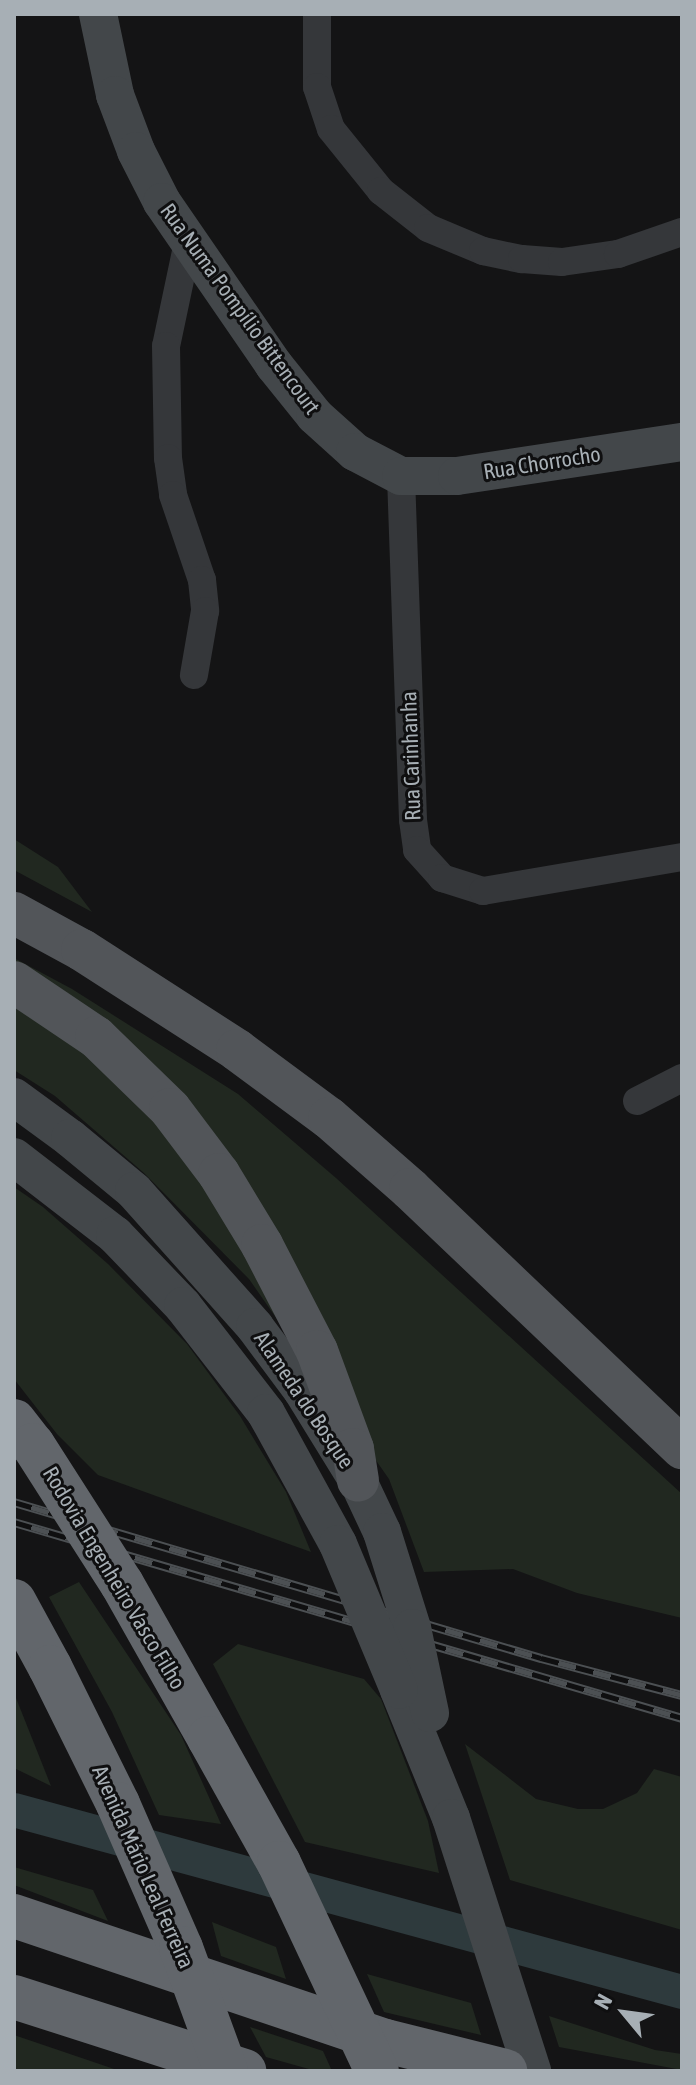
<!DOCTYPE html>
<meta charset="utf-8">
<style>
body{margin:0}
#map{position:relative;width:696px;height:2085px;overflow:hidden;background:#141415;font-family:"Asap Condensed",sans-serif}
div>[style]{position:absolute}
.green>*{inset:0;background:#212820}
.canal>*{height:34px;margin:-17px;padding:0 17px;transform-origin:17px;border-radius:17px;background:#2e3a3d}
.street>*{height:28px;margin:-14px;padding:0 14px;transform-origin:14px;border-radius:14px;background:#35373a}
.secondary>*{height:38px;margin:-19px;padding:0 19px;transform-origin:19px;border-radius:19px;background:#43474a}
.primary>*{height:42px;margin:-21px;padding:0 21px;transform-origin:21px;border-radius:21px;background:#525559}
.highway>*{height:44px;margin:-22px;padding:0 22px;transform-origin:22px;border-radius:22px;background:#62666b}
.rail>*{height:9px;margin-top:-4.5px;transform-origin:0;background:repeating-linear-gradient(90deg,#0f0f10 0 18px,#4c5053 0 36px);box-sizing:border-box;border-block:2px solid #4c5053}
.secondary-bridge>*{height:38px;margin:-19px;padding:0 19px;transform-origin:19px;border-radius:19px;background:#43474a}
.highway-bridge>*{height:44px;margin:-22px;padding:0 22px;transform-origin:22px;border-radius:22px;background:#62666b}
span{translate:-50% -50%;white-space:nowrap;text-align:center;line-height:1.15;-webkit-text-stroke:6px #0f0f10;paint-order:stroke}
.street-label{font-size:22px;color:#a7afb5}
.frame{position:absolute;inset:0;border:16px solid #a7afb5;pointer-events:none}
.north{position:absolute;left:584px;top:1973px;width:80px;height:80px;-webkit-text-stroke:6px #0f0f10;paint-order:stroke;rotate:299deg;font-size:22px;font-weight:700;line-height:32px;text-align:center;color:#a7afb5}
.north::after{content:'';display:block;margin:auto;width:28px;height:36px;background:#a7afb5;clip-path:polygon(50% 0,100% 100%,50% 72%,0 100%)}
</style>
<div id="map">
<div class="green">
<div style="clip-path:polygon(14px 839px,58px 867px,92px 912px,14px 870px)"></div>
<div style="clip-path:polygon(14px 958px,72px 989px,238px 1094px,336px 1178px,682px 1494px,682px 1618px,577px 1593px,513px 1569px,424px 1572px,389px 1479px,249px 1279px,144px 1173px,55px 1096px,14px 1070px)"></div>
<div style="clip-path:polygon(14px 1187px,43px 1207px,108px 1264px,187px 1344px,240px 1416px,286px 1492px,311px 1552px,98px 1475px,57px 1434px,14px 1379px)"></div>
<div style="clip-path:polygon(79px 1582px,181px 1735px,221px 1824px,159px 1815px,112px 1712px,49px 1597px)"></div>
<div style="clip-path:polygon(238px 1644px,364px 1679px,381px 1699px,428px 1821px,439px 1873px,305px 1842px,213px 1664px)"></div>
<div style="clip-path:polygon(14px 1693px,51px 1786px,14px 1768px)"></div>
<div style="clip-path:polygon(465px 1744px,536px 1799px,578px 1809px,603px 1809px,637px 1793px,654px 1769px,682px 1777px,682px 1930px,510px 1880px)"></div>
<div style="clip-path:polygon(14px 1867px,93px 1890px,108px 1921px,14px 1885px)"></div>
<div style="clip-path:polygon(212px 1922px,276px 1947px,286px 1979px,221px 1956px)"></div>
<div style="clip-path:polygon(367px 1974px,471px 2003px,481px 2035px,384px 2012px)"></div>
<div style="clip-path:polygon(549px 2016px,655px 2050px,682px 2054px,682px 2070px,559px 2047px)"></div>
<div style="clip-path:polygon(250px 2027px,323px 2051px,332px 2071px,316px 2071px,266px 2057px)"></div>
<div style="clip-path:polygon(14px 2035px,120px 2071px,14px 2071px)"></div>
</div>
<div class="canal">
<div style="left:14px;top:1810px;width:692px;rotate:15.24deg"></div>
</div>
<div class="street">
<div style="left:317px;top:14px;width:73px;rotate:90deg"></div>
<div style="left:317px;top:87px;width:44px;rotate:71.6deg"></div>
<div style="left:331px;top:129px;width:80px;rotate:51.1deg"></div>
<div style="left:381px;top:191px;width:60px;rotate:38.2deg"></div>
<div style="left:428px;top:228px;width:60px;rotate:22.7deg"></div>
<div style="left:483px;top:251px;width:40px;rotate:12deg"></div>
<div style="left:522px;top:259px;width:40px;rotate:4.3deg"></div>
<div style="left:562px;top:262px;width:57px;rotate:-8.1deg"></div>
<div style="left:618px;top:254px;width:68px;rotate:-19deg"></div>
<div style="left:188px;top:242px;width:106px;rotate:101.9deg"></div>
<div style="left:166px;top:346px;width:112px;rotate:89deg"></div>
<div style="left:168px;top:458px;width:37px;rotate:82deg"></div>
<div style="left:173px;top:495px;width:90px;rotate:71.2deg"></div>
<div style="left:202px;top:580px;width:31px;rotate:84deg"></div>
<div style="left:205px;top:611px;width:65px;rotate:99.8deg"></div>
<div style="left:401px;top:476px;width:344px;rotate:88deg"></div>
<div style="left:413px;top:820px;width:30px;rotate:82deg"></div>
<div style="left:417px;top:850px;width:38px;rotate:48deg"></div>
<div style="left:442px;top:878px;width:43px;rotate:17.6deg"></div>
<div style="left:483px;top:891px;width:202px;rotate:-9.7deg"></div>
<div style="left:637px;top:1101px;width:51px;rotate:-27.1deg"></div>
</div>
<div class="secondary">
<div style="left:98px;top:14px;width:83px;rotate:78.1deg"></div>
<div style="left:115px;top:95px;width:60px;rotate:69.4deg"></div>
<div style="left:136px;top:151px;width:57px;rotate:63deg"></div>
<div style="left:162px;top:202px;width:198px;rotate:55.5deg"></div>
<div style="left:274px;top:365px;width:65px;rotate:51.2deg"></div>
<div style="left:315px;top:416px;width:54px;rotate:42deg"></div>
<div style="left:355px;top:452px;width:52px;rotate:27.6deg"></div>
<div style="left:401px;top:476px;width:56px"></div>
<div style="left:457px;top:476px;width:228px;rotate:-8.6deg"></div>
<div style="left:14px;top:1097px;width:69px;rotate:36.2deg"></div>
<div style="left:70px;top:1138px;width:83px;rotate:39.6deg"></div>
<div style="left:134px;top:1191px;width:182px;rotate:48.3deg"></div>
<div style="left:255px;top:1327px;width:79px;rotate:53.3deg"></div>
<div style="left:302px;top:1390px;width:107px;rotate:58.4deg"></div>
<div style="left:358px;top:1481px;width:56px;rotate:64.8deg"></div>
<div style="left:14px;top:1157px;width:128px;rotate:37.7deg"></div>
<div style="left:115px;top:1235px;width:98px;rotate:46.2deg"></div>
<div style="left:183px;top:1306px;width:135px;rotate:52.2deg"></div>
<div style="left:266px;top:1413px;width:149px;rotate:61.2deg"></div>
<div style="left:399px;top:1690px;width:138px;rotate:67.9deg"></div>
<div style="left:451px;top:1818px;width:266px;rotate:72.2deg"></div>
</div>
<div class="primary">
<div style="left:14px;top:913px;width:77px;rotate:28.6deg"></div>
<div style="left:82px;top:950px;width:184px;rotate:32.8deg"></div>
<div style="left:237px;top:1050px;width:114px;rotate:36.5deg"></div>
<div style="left:329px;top:1118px;width:108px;rotate:41.2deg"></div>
<div style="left:410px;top:1189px;width:376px;rotate:43.6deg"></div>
<div style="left:14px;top:982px;width:99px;rotate:33.9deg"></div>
<div style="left:96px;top:1037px;width:103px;rotate:44.2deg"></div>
<div style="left:170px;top:1109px;width:81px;rotate:53deg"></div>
<div style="left:219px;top:1174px;width:83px;rotate:58.8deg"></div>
<div style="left:262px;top:1245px;width:119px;rotate:62.6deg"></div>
<div style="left:317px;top:1351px;width:104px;rotate:69.8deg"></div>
<div style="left:353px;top:1449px;width:32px;rotate:81deg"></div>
</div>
<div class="highway">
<div style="left:14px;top:1421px;width:31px;rotate:52deg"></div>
<div style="left:122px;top:1584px;width:177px;rotate:60.5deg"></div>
<div style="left:14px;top:1601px;width:75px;rotate:61.4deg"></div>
<div style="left:14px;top:1916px;width:392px;rotate:18.6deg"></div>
<div style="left:386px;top:2041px;width:123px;rotate:14.1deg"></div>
<div style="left:14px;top:1997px;width:242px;rotate:17.8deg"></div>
</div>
<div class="rail">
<div style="left:14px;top:1502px;width:550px;rotate:16.49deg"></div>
<div style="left:541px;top:1658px;width:146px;rotate:14.7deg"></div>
<div style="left:14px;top:1522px;width:696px;rotate:16.35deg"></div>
</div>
<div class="secondary-bridge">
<div style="left:382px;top:1532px;width:101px;rotate:72.6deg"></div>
<div style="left:412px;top:1628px;width:87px;rotate:78deg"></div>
<div style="left:338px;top:1544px;width:158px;rotate:67.3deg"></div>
</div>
<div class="highway-bridge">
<div style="left:33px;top:1445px;width:165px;rotate:57.4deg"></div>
<div style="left:50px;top:1667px;width:153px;rotate:63.6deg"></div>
<div style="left:118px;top:1804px;width:157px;rotate:66.4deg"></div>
<div style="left:181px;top:1948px;width:131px;rotate:69.9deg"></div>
<div style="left:209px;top:1738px;width:143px;rotate:60.8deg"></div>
<div style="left:279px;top:1863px;width:230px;rotate:64.8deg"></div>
</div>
<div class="street-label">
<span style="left:240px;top:309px;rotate:54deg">Rua Numa Pompílio Bittencourt</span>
<span style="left:542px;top:463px;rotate:-9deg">Rua Chorrocho</span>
<span style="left:411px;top:756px;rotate:-92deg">Rua Carinhanha</span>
<span style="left:304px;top:1400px;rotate:56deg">Alameda do Bosque</span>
<span style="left:114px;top:1578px;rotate:59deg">Rodovia Engenheiro Vasco Filho</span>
<span style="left:143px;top:1867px;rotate:66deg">Avenida Mário Leal Ferreira</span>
</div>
<div class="frame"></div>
<div class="north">N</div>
</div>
